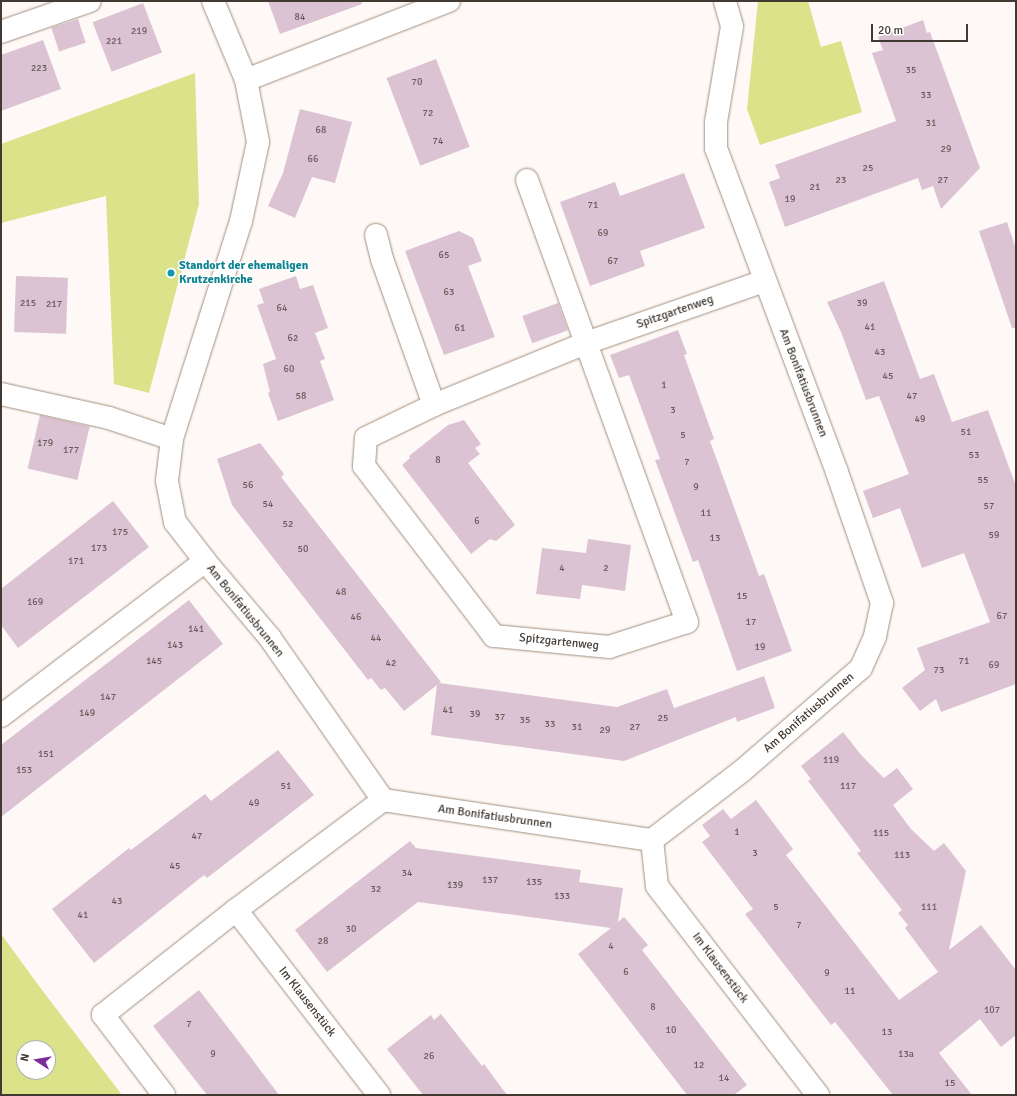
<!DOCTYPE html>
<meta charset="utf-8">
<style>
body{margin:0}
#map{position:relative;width:1017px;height:1096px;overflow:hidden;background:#fef9f6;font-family:Signika,sans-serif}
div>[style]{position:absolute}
.green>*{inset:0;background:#dae28a}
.building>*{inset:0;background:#dbc3d3;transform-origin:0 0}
.roads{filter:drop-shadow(0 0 1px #a28e7e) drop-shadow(0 0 1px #a28e7e)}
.minor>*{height:22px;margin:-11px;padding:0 11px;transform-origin:11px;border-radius:11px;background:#fff}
.dots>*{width:11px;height:11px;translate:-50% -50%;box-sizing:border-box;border:2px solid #fff;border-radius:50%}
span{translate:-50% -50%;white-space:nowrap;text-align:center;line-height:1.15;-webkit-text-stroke:3px #fff;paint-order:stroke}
.number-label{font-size:10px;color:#685c5a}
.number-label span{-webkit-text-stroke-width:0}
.culture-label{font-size:12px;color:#0d838f;font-weight:700}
.left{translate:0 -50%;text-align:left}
.street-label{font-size:12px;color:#413932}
.frame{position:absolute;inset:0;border:2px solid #413932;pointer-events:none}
.north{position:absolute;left:16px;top:1040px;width:40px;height:40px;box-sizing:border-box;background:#fff;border:1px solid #b3b0ad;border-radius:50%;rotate:282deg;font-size:11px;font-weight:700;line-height:16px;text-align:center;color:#413932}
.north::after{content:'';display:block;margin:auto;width:14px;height:18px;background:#7d2b9b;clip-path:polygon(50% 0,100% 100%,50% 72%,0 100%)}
.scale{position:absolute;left:871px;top:24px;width:97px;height:18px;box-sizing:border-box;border:2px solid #413932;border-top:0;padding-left:5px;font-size:12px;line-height:14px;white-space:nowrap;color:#413932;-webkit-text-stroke:3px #fff;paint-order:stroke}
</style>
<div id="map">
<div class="green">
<div style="clip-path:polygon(758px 1px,808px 1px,821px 47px,841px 41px,862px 112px,760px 145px,747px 109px)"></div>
<div style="clip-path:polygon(195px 73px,199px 204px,149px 393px,114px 384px,106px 196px,1px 223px,1px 144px)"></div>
<div style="clip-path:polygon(evenodd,1px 934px,42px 990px,122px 1095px,1px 1095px,1px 934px,24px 1048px,48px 1048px,48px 1072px,24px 1072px,24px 1048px)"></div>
</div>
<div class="building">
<div style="clip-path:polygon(268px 1px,361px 1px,362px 4px,280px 34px)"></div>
<div style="left:143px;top:3px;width:53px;height:54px;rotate:69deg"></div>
<div style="left:78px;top:19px;width:25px;height:28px;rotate:72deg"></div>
<div style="clip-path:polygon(923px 20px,927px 33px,930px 32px,980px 168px,941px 209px,933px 186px,922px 190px,918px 178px,785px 227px,769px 182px,780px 178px,775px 165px,896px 121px,872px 53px,883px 50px,878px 37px)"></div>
<div style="clip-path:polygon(43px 40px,61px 89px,1px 111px,1px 55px)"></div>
<div style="left:436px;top:59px;width:94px;height:53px;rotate:69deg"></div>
<div style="clip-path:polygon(300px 109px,352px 122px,335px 183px,312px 177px,295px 218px,268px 206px,283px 173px)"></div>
<div style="clip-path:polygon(684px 173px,705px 228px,640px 251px,645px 266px,590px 286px,560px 202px,615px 182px,620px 196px)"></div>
<div style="clip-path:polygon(1007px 222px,1016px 249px,1016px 328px,1012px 328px,979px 231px)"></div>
<div style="clip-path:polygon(459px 231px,473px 238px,482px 261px,468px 266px,495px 337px,444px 355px,405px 251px)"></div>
<div style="left:16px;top:276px;width:52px;height:56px;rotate:2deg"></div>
<div style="clip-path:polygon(296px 276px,300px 289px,313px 285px,328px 328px,315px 333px,325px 359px,320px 361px,334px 400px,278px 421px,268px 393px,270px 392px,263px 364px,276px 359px,257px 305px,264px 303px,259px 289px)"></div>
<div style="clip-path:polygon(884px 281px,920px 379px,934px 374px,952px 422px,988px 410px,1016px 486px,1016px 684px,941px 712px,936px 699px,920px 711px,902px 688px,925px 670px,917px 648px,990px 622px,964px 553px,922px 568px,900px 508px,873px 518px,863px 491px,909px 474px,879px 396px,866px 400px,841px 332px,827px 302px)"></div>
<div style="left:558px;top:303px;width:29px;height:38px;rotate:70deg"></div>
<div style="clip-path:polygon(678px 330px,687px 354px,684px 355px,714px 439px,710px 441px,759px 576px,764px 574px,792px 651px,737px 671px,698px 560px,693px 562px,655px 460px,660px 459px,629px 375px,619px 378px,610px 355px)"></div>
<div style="left:40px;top:415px;width:51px;height:55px;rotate:13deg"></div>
<div style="clip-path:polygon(464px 420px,481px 444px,475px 448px,480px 454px,468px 463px,515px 525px,496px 541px,490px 539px,471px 554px,402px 465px,410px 458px,409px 456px,448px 425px)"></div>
<div style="clip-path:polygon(260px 443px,284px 474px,281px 477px,441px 682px,439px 683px,617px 707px,667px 689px,674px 708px,764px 676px,775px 708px,737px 722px,736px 717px,624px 761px,431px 735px,437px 685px,404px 711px,385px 688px,381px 690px,371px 678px,368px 680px,232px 505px,217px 459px)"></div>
<div style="clip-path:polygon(113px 501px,149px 547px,18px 648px,1px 625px,1px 589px)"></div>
<div style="clip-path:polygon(588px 539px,631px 545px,625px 591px,582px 585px,580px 599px,536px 594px,542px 548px,586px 553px)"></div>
<div style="clip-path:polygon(189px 600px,223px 644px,1px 817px,1px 745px)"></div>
<div style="clip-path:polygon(843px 732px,862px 756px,884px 778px,897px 768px,913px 789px,893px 805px,911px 829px,934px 851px,944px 843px,966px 871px,949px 950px,981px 925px,1016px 970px,1016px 1035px,1001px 1047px,980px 1019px,939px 1053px,972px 1095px,893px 1095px,835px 1022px,831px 1025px,745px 914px,753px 909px,702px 842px,710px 836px,702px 825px,723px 809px,731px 819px,756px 800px,793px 849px,786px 855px,899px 1000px,938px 972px,905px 928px,908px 925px,898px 913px,902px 910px,857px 853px,861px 851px,808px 781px,811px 779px,801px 766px)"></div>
<div style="clip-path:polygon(278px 750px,314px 795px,207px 878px,204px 875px,94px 963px,52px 909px,129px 848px,131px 850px,205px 794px,211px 801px)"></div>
<div style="clip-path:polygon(410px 841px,416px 848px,581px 870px,579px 882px,623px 888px,618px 922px,624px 917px,648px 945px,642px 950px,747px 1085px,734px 1095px,687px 1095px,578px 954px,611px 928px,418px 902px,327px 972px,295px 930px)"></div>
<div style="clip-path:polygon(199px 990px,246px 1051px,279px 1095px,207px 1095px,153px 1026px)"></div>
<div style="clip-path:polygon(441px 1014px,482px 1066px,484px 1064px,507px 1095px,423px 1095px,387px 1049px,431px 1015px,434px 1020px)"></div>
</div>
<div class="roads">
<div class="minor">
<div style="left:213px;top:1px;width:86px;rotate:67.3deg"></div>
<div style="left:246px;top:80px;width:63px;rotate:79deg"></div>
<div style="left:258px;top:142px;width:81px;rotate:102.1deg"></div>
<div style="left:241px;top:221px;width:229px;rotate:107.6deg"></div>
<div style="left:172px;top:439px;width:42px;rotate:96.8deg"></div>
<div style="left:167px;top:481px;width:42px;rotate:79deg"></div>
<div style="left:175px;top:522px;width:49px;rotate:52.4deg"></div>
<div style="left:205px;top:561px;width:101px;rotate:49.8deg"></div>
<div style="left:270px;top:638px;width:198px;rotate:55.1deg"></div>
<div style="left:383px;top:800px;width:272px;rotate:8.5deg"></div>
<div style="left:652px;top:840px;width:113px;rotate:-37.5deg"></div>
<div style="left:742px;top:771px;width:157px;rotate:-40.9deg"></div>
<div style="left:861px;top:668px;width:35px;rotate:-66deg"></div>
<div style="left:875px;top:636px;width:34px;rotate:-78deg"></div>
<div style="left:882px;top:603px;width:139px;rotate:-109deg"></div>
<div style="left:837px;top:472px;width:346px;rotate:-110.5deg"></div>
<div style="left:716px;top:148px;width:26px;rotate:-90deg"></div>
<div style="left:716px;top:122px;width:97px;rotate:-80.5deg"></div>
<div style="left:732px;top:26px;width:26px;rotate:-106deg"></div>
<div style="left:1px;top:32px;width:94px;rotate:-19.2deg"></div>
<div style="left:246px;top:80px;width:218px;rotate:-21.3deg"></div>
<div style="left:527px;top:180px;width:173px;rotate:70.1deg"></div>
<div style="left:586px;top:343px;width:297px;rotate:70.1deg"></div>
<div style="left:687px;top:622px;width:82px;rotate:162.2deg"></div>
<div style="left:609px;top:647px;width:116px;rotate:-174.5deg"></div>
<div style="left:494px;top:636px;width:214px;rotate:-127.4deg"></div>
<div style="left:364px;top:466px;width:28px;rotate:-86deg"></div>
<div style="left:366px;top:438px;width:76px;rotate:-25.9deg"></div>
<div style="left:434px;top:405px;width:164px;rotate:-22.2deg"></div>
<div style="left:586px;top:343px;width:188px;rotate:-19.2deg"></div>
<div style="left:376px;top:235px;width:25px;rotate:76deg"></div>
<div style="left:382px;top:259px;width:155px;rotate:70.4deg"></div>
<div style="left:1px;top:394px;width:111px;rotate:12.5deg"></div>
<div style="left:109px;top:418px;width:66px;rotate:18.4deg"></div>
<div style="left:1px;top:716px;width:256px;rotate:-37.2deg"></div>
<div style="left:652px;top:840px;width:46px;rotate:83.8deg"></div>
<div style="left:657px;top:886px;width:264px;rotate:52.4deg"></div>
<div style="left:236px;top:910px;width:234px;rotate:52.3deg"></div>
<div style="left:164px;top:1095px;width:101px;rotate:-127.3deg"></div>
<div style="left:103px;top:1015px;width:169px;rotate:-38.3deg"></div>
<div style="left:236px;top:910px;width:184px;rotate:-36.8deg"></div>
</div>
</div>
<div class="dots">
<div style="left:171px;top:273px;background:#0f9aa8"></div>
</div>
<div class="number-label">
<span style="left:300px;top:18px">84</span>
<span style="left:139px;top:32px">219</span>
<span style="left:114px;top:42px">221</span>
<span style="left:39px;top:69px">223</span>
<span style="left:911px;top:71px">35</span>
<span style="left:417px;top:83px">70</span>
<span style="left:926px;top:96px">33</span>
<span style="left:428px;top:114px">72</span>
<span style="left:931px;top:124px">31</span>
<span style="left:321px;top:131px">68</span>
<span style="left:438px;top:142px">74</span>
<span style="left:946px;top:150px">29</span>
<span style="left:313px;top:160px">66</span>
<span style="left:868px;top:169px">25</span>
<span style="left:841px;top:181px">23</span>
<span style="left:943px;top:181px">27</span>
<span style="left:815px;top:188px">21</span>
<span style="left:790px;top:200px">19</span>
<span style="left:593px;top:206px">71</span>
<span style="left:603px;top:234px">69</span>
<span style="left:444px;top:256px">65</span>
<span style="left:613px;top:262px">67</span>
<span style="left:449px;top:293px">63</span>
<span style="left:28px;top:304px">215</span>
<span style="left:862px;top:304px">39</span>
<span style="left:54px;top:305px">217</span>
<span style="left:282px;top:309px">64</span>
<span style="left:870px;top:328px">41</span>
<span style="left:460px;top:329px">61</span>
<span style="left:293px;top:339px">62</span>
<span style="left:880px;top:353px">43</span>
<span style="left:289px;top:370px">60</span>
<span style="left:888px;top:377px">45</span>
<span style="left:664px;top:386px">1</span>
<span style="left:301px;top:397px">58</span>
<span style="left:912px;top:397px">47</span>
<span style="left:673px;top:411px">3</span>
<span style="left:920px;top:420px">49</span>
<span style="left:966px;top:433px">51</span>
<span style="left:683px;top:436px">5</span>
<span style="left:45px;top:444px">179</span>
<span style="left:71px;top:451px">177</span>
<span style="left:974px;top:456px">53</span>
<span style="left:438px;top:461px">8</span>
<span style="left:687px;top:463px">7</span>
<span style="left:983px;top:481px">55</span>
<span style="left:248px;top:486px">56</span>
<span style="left:696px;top:488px">9</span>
<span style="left:268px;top:505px">54</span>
<span style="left:989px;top:507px">57</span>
<span style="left:706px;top:514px">11</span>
<span style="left:477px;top:522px">6</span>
<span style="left:288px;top:525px">52</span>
<span style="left:120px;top:533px">175</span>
<span style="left:994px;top:536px">59</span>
<span style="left:715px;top:539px">13</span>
<span style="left:99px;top:549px">173</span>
<span style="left:303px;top:550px">50</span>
<span style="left:76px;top:562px">171</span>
<span style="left:562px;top:569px">4</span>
<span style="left:606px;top:569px">2</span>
<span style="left:341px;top:593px">48</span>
<span style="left:742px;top:597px">15</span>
<span style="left:35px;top:603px">169</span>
<span style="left:1002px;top:617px">67</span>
<span style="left:356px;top:618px">46</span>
<span style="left:751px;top:623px">17</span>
<span style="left:196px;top:630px">141</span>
<span style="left:376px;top:639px">44</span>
<span style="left:175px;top:646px">143</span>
<span style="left:760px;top:648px">19</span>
<span style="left:154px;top:662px">145</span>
<span style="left:964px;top:662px">71</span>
<span style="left:391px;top:664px">42</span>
<span style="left:994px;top:666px">69</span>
<span style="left:939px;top:671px">73</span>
<span style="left:108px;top:698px">147</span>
<span style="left:448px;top:711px">41</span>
<span style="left:87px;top:714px">149</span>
<span style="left:475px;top:715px">39</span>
<span style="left:500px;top:718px">37</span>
<span style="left:663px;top:719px">25</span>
<span style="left:525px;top:721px">35</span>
<span style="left:550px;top:725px">33</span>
<span style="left:577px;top:728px">31</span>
<span style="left:635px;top:728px">27</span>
<span style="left:605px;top:731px">29</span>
<span style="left:46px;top:755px">151</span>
<span style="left:831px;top:761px">119</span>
<span style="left:24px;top:771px">153</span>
<span style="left:286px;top:787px">51</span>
<span style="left:848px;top:787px">117</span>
<span style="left:254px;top:804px">49</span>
<span style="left:737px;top:833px">1</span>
<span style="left:881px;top:834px">115</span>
<span style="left:197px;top:837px">47</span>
<span style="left:755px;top:854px">3</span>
<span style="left:902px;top:856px">113</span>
<span style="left:175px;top:867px">45</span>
<span style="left:407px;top:874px">34</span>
<span style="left:490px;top:881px">137</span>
<span style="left:534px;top:883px">135</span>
<span style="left:455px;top:886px">139</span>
<span style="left:376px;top:890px">32</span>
<span style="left:562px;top:897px">133</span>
<span style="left:117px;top:902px">43</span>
<span style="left:776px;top:908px">5</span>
<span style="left:929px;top:908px">111</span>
<span style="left:83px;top:916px">41</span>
<span style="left:799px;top:926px">7</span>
<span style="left:351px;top:930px">30</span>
<span style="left:323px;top:942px">28</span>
<span style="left:611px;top:947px">4</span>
<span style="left:626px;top:973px">6</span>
<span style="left:827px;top:974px">9</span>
<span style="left:850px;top:992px">11</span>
<span style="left:653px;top:1008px">8</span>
<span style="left:992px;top:1011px">107</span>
<span style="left:189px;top:1025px">7</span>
<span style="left:671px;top:1031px">10</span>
<span style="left:887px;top:1033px">13</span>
<span style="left:213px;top:1055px">9</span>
<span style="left:906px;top:1055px">13a</span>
<span style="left:429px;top:1057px">26</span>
<span style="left:699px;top:1066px">12</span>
<span style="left:724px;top:1079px">14</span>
<span style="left:950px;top:1084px">15</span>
</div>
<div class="culture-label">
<span class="left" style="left:179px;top:273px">Standort der ehemaligen<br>Krutzenkirche</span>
</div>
<div class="street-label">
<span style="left:675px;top:312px;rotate:-19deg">Spitzgartenweg</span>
<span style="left:803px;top:383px;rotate:69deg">Am Bonifatiusbrunnen</span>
<span style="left:245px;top:611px;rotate:51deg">Am Bonifatiusbrunnen</span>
<span style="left:559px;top:642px;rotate:6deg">Spitzgartenweg</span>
<span style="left:809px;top:713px;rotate:-41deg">Am Bonifatiusbrunnen</span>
<span style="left:495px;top:817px;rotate:8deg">Am Bonifatiusbrunnen</span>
<span style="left:720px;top:968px;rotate:53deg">Im Klausenstück</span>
<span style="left:307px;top:1002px;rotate:52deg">Im Klausenstück</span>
</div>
<div class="frame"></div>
<div class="north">N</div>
<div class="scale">20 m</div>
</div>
